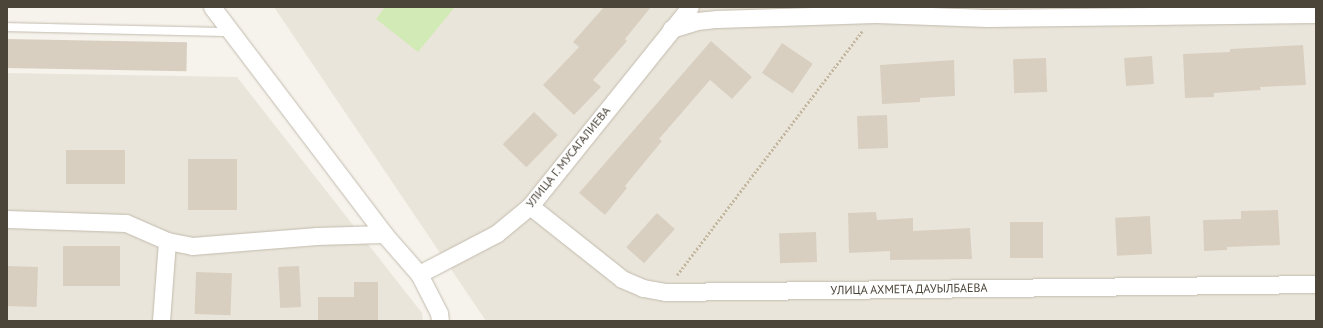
<!DOCTYPE html>
<meta charset="utf-8">
<style>
body{margin:0}
#map{position:relative;width:1323px;height:328px;overflow:hidden;background:#f6f3ec;font-family:"PT Sans",sans-serif}
div>[style]{position:absolute}
.residential>*{inset:0;background:#eae5da}
.green>*{inset:0;background:#d2eab5}
.building>*{inset:0;background:#d8cfc1;transform-origin:0 0}
.path>*{height:2.5px;margin-top:-1.25px;transform-origin:0;background:repeating-linear-gradient(90deg,#c4b79f 0 2px,transparent 0 4px)}
.roads{filter:drop-shadow(0 0 1px #c2bbae) drop-shadow(0 0 1px #c2bbae)}
.service>*{height:8px;margin:-4px;padding:0 4px;transform-origin:4px;border-radius:4px;background:#fff}
.minor>*{height:17px;margin:-8.5px;padding:0 8.5px;transform-origin:8.5px;border-radius:8.5px;background:#fff}
span{translate:-50% -50%;white-space:nowrap;text-align:center;line-height:1.15;-webkit-text-stroke:3px #fff;paint-order:stroke}
.street-label{font-size:12px;color:#4b4439}
.frame{position:absolute;inset:0;border:8px solid #4b4439;pointer-events:none}
</style>
<div id="map">
<div class="residential">
<div style="clip-path:polygon(274px 7px,1316px 7px,1316px 321px,486px 321px)"></div>
<div style="clip-path:polygon(7px 73px,237px 77px,422px 313px,423px 321px,7px 321px)"></div>
</div>
<div class="green">
<div style="clip-path:polygon(385px 7px,455px 7px,418px 52px,376px 19px)"></div>
</div>
<div class="building">
<div style="clip-path:polygon(604px 7px,651px 7px,625px 39px,627px 41px,593px 80px,601px 87px,574px 115px,543px 85px,579px 47px,573px 42px)"></div>
<div style="left:7px;top:39px;width:180px;height:29px;rotate:1deg"></div>
<div style="clip-path:polygon(711px 41px,752px 77px,732px 99px,710px 80px,659px 139px,662px 141px,625px 186px,627px 188px,605px 215px,579px 193px)"></div>
<div style="left:782px;top:43px;width:37px;height:36px;rotate:34deg"></div>
<div style="clip-path:polygon(1303px 45px,1306px 85px,1260px 87px,1261px 90px,1214px 93px,1214px 97px,1185px 98px,1183px 54px,1230px 52px,1230px 49px)"></div>
<div style="left:1152px;top:56px;width:28px;height:28px;rotate:86deg"></div>
<div style="left:1046px;top:58px;width:34px;height:33px;rotate:88deg"></div>
<div style="clip-path:polygon(954px 60px,955px 96px,920px 98px,920px 102px,882px 104px,880px 65px)"></div>
<div style="left:534px;top:112px;width:33px;height:45px;rotate:44deg"></div>
<div style="left:887px;top:115px;width:33px;height:30px;rotate:88deg"></div>
<div style="left:125px;top:150px;width:34px;height:59px;rotate:90deg"></div>
<div style="left:188px;top:159px;width:49px;height:51px"></div>
<div style="clip-path:polygon(1278px 210px,1280px 245px,1227px 247px,1227px 250px,1204px 251px,1203px 220px,1241px 219px,1241px 211px)"></div>
<div style="clip-path:polygon(876px 212px,877px 220px,913px 218px,913px 231px,970px 228px,972px 259px,890px 260px,890px 251px,849px 253px,848px 213px)"></div>
<div style="left:657px;top:213px;width:24px;height:46px;rotate:42deg"></div>
<div style="left:1150px;top:216px;width:38px;height:35px;rotate:87deg"></div>
<div style="left:1010px;top:222px;width:33px;height:36px"></div>
<div style="left:816px;top:232px;width:30px;height:37px;rotate:88deg"></div>
<div style="left:63px;top:246px;width:57px;height:40px"></div>
<div style="left:7px;top:266px;width:31px;height:40px;rotate:2deg"></div>
<div style="left:299px;top:266px;width:41px;height:21px;rotate:87deg"></div>
<div style="left:196px;top:272px;width:36px;height:42px;rotate:2deg"></div>
<div style="clip-path:polygon(354px 282px,378px 282px,378px 321px,318px 321px,318px 297px,354px 297px)"></div>
</div>
<div class="path">
<div style="left:677px;top:275px;width:308px;rotate:-52.8deg"></div>
</div>
<div class="roads">
<div class="service">
<div style="left:7px;top:27px;width:223px;rotate:1.3deg"></div>
</div>
<div class="minor">
<div style="left:212px;top:7px;width:285px;rotate:52.8deg"></div>
<div style="left:384px;top:234px;width:53px;rotate:48.8deg"></div>
<div style="left:419px;top:274px;width:44px;rotate:62.9deg"></div>
<div style="left:439px;top:313px;width:8px;rotate:83deg"></div>
<div style="left:671px;top:29px;width:27px;rotate:-17deg"></div>
<div style="left:697px;top:21px;width:20px;rotate:-6deg"></div>
<div style="left:717px;top:19px;width:158px;rotate:-1.8deg"></div>
<div style="left:875px;top:14px;width:112px;rotate:2deg"></div>
<div style="left:987px;top:18px;width:329px;rotate:-0.7deg"></div>
<div style="left:530px;top:206px;width:117px;rotate:38.4deg"></div>
<div style="left:622px;top:279px;width:23px;rotate:23deg"></div>
<div style="left:643px;top:288px;width:22px;rotate:10deg"></div>
<div style="left:665px;top:292px;width:651px;rotate:-0.7deg"></div>
<div style="left:7px;top:219px;width:119px;rotate:1.9deg"></div>
<div style="left:126px;top:223px;width:45px;rotate:23.7deg"></div>
<div style="left:167px;top:241px;width:25px;rotate:11deg"></div>
<div style="left:192px;top:246px;width:125px;rotate:-4.6deg"></div>
<div style="left:317px;top:236px;width:67px;rotate:-1.7deg"></div>
<div style="left:419px;top:274px;width:87px;rotate:-27.5deg"></div>
<div style="left:496px;top:234px;width:44px;rotate:-39.5deg"></div>
<div style="left:530px;top:206px;width:255px;rotate:-51.2deg"></div>
<div style="left:161px;top:321px;width:80px;rotate:-85.7deg"></div>
</div>
</div>
<div class="street-label">
<span style="left:568px;top:157px;rotate:-51deg">УЛИЦА Г. МУСАГАЛИЕВА</span>
<span style="left:909px;top:289px;rotate:-1deg">УЛИЦА АХМЕТА ДАУЫЛБАЕВА</span>
</div>
<div class="frame"></div>
</div>
